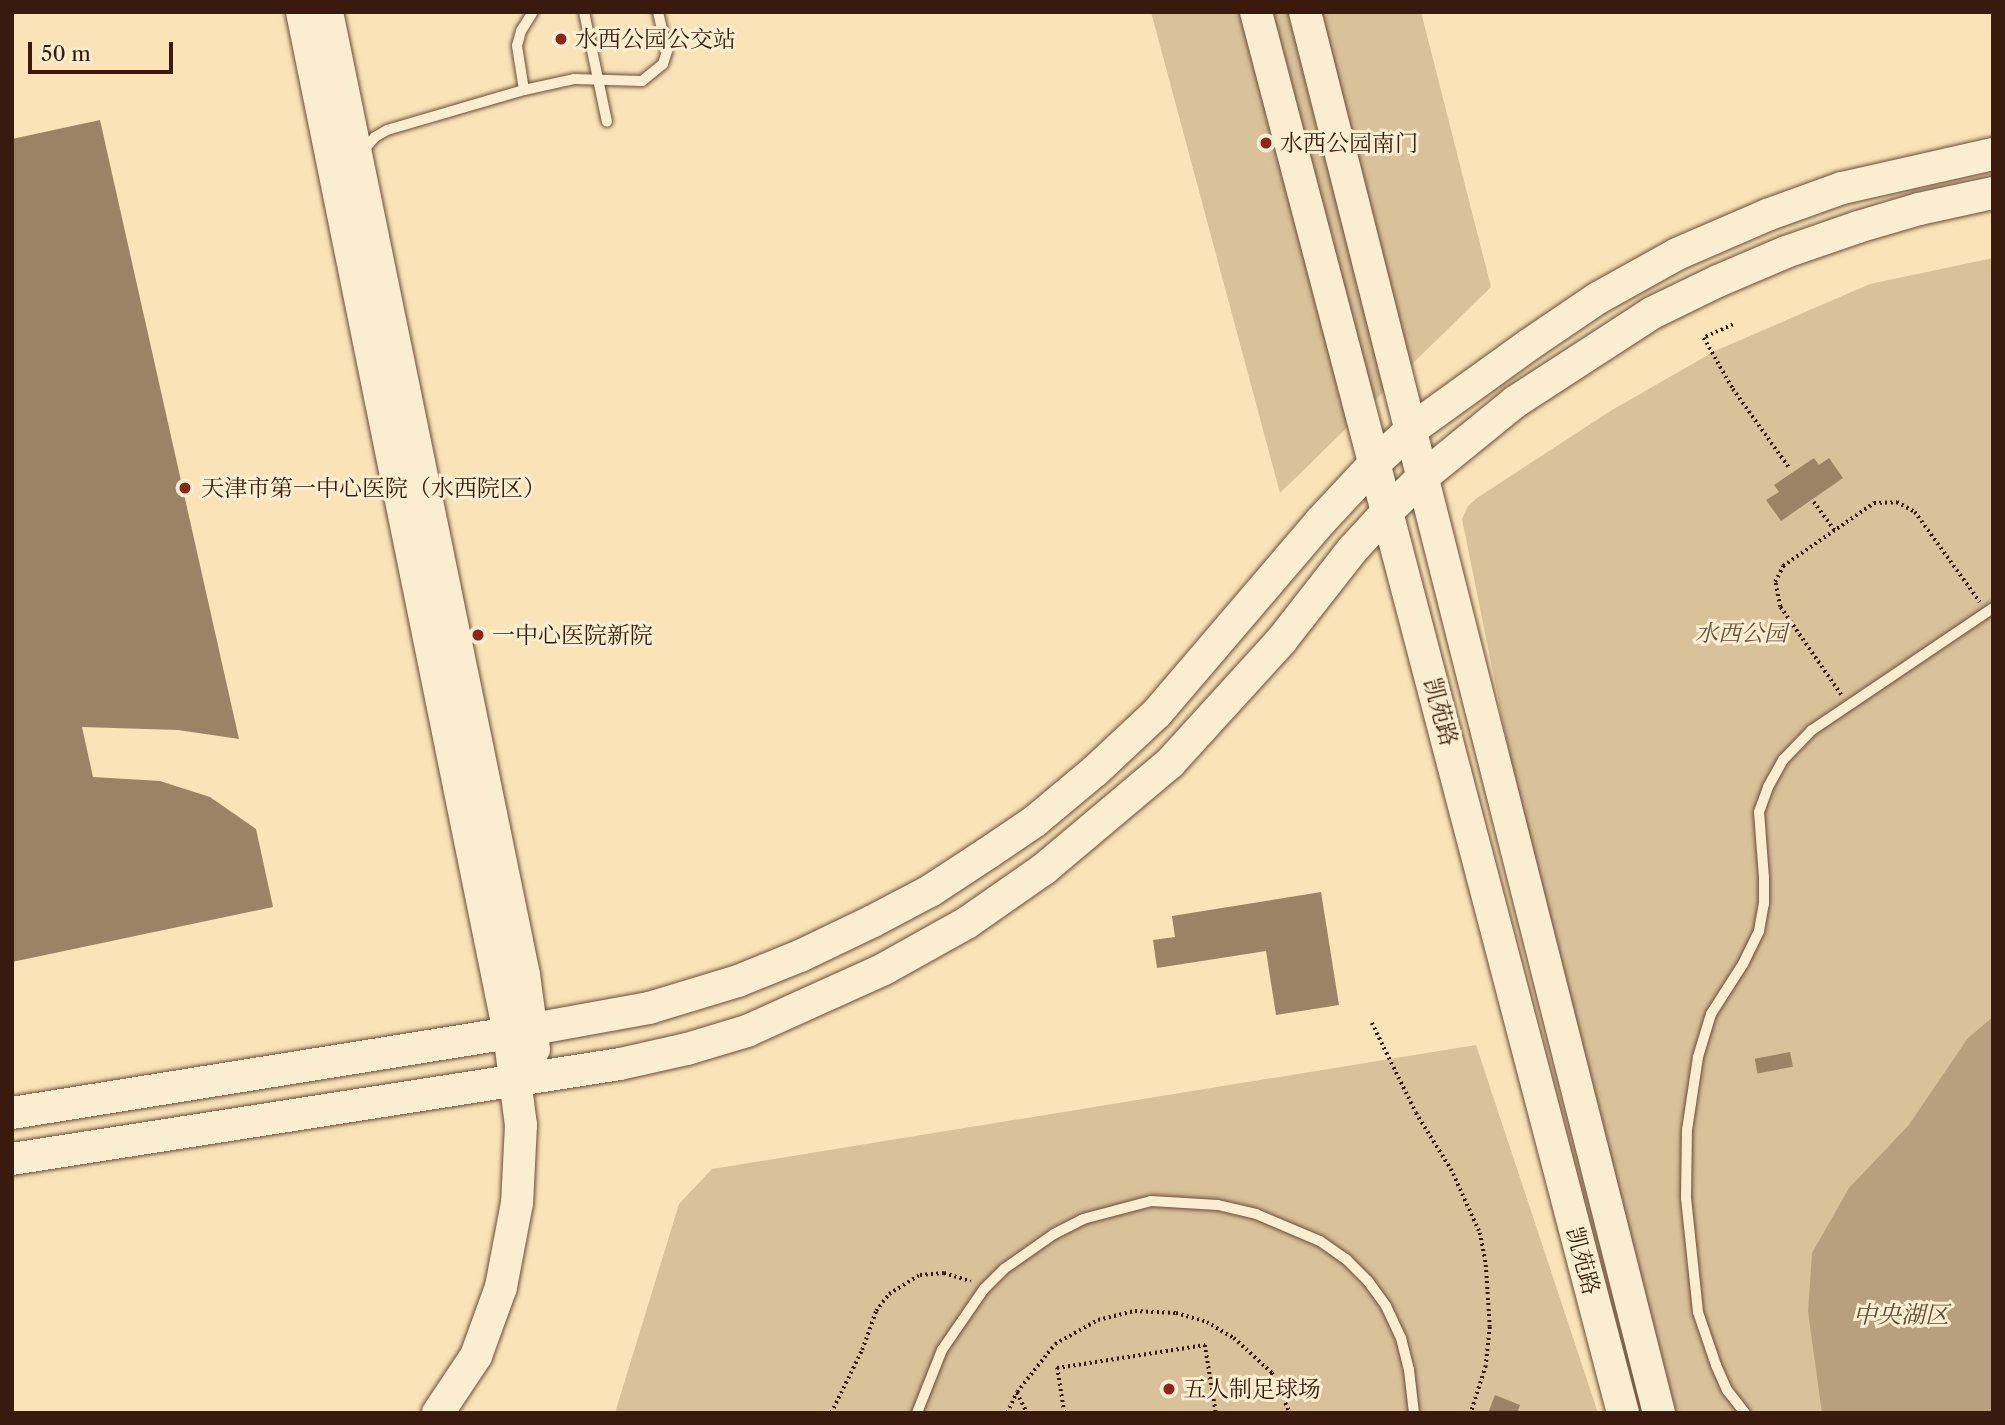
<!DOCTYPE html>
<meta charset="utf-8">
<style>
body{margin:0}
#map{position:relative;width:2005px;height:1425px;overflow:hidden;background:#f9e3b7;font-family:"Libre Caslon Text","Noto Serif SC",serif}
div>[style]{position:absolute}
.green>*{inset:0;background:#d9c19a}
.water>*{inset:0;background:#b89f7d}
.building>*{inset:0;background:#9d8365;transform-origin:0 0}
.path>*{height:3.5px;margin-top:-1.75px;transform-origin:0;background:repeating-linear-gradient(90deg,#3a1a0c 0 2px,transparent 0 5.5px)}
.roads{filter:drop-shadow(0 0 2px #6a4c37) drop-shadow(0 0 2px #6a4c37)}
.lane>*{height:10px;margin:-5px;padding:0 5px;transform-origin:5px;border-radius:5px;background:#fbedd0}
.secondary>*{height:32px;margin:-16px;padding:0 16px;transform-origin:16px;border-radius:16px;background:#fbedd0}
.dots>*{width:19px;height:19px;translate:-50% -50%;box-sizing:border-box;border:4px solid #fbedd0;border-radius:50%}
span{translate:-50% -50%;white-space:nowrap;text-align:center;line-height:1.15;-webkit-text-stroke:6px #fbedd0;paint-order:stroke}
.poi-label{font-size:23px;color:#3a1a0c}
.left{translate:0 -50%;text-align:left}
.park-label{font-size:23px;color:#6a4c37;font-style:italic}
.street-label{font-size:23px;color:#3a1a0c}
.water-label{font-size:24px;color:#664934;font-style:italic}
.frame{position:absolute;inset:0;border:14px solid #3a1a0c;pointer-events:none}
.scale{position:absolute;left:28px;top:42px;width:145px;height:32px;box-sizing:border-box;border:4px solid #3a1a0c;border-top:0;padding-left:9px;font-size:21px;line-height:24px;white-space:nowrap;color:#3a1a0c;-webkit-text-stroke:5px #fbedd0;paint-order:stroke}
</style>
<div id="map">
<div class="green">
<div style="clip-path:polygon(1151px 12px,1421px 12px,1491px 287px,1280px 493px)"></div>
<div style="clip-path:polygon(1993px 258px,1993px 1413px,1673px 1413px,1518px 796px,1462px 519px,1468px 506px,1477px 498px,1612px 410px,1715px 351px,1870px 284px)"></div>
<div style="clip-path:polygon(1476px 1045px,1598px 1413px,615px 1413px,679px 1204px,712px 1169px)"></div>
</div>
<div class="water">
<div style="clip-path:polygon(1993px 1017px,1993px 1413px,1822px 1413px,1808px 1312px,1812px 1253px,1849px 1188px,1908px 1126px,1968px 1038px)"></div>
</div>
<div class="building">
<div style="clip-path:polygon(100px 120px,239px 739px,178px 730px,82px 727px,93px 777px,160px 781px,210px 797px,256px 829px,273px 907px,12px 962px,12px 139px)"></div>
<div style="clip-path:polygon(1814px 458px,1819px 465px,1829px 458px,1843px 478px,1781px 521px,1766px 500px,1779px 492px,1774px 485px)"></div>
<div style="clip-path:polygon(1321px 892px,1339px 1005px,1276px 1015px,1266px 951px,1157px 968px,1153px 940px,1175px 937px,1172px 916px)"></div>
<div style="left:1790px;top:1052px;width:15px;height:36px;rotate:79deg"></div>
<div style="clip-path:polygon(1495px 1395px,1520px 1405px,1517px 1413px,1488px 1413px)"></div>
</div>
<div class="path">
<div style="left:1733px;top:325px;width:32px;rotate:156deg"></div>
<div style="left:1704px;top:338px;width:59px;rotate:60.4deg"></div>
<div style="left:1733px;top:389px;width:98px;rotate:54.5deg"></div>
<div style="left:1814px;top:502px;width:36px;rotate:54deg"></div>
<div style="left:1841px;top:695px;width:107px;rotate:-124.7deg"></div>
<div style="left:1780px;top:607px;width:25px;rotate:-101deg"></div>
<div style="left:1775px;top:582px;width:18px;rotate:-63deg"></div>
<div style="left:1783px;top:566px;width:111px;rotate:-34.7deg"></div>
<div style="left:1874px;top:503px;width:23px;rotate:-2deg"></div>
<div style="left:1897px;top:502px;width:21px;rotate:29deg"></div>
<div style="left:1915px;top:512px;width:111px;rotate:54.2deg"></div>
<div style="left:1372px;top:1023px;width:100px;rotate:63.9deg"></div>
<div style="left:1416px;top:1113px;width:66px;rotate:58deg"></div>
<div style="left:1451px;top:1169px;width:70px;rotate:65.6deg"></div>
<div style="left:1480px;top:1233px;width:33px;rotate:79deg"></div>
<div style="left:1486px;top:1265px;width:62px;rotate:86.3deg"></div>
<div style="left:1490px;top:1327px;width:39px;rotate:96deg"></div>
<div style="left:1486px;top:1366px;width:49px;rotate:107.7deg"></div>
<div style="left:1017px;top:1393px;width:22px;rotate:63deg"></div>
<div style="left:831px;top:1413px;width:70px;rotate:-63.8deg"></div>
<div style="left:862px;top:1350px;width:41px;rotate:-70.3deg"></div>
<div style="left:876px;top:1311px;width:21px;rotate:-53deg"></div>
<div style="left:889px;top:1294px;width:36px;rotate:-32deg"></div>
<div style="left:920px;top:1275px;width:24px;rotate:-5deg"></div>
<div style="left:944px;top:1273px;width:28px;rotate:17deg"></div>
<div style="left:1007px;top:1413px;width:23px;rotate:-65deg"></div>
<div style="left:1017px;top:1392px;width:61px;rotate:-51.6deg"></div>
<div style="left:1055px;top:1344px;width:49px;rotate:-29.2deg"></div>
<div style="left:1098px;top:1320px;width:38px;rotate:-14deg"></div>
<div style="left:1135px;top:1311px;width:41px;rotate:2.8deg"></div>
<div style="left:1176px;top:1313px;width:32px;rotate:16deg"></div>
<div style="left:1207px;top:1322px;width:31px;rotate:31deg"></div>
<div style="left:1234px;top:1338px;width:52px;rotate:42.6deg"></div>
<div style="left:1272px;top:1373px;width:44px;rotate:65.8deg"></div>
<div style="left:1064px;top:1413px;width:46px;rotate:-98.8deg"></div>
<div style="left:1057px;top:1368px;width:150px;rotate:-8.8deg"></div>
<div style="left:1205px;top:1345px;width:69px;rotate:80.8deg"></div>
</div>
<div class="roads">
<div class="lane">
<div style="left:584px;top:12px;width:112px;rotate:78.2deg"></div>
<div style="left:524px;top:90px;width:45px;rotate:-99deg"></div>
<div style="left:517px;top:46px;width:16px;rotate:-75deg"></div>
<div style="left:521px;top:31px;width:22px;rotate:-58deg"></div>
<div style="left:361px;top:153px;width:21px;rotate:-49deg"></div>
<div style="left:375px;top:137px;width:14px;rotate:-30deg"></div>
<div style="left:387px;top:130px;width:143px;rotate:-16.3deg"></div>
<div style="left:524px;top:90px;width:51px;rotate:-12.4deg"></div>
<div style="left:574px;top:79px;width:68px;rotate:1.7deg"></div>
<div style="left:642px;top:81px;width:27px;rotate:-39deg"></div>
<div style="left:663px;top:64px;width:14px;rotate:-73deg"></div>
<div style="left:667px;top:51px;width:40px;rotate:-103deg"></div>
<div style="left:917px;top:1413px;width:68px;rotate:-68.4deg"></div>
<div style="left:942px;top:1350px;width:74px;rotate:-55.5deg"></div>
<div style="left:984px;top:1289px;width:28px;rotate:-45deg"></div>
<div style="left:1004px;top:1269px;width:61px;rotate:-35deg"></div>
<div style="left:1054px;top:1234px;width:33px;rotate:-27deg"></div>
<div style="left:1083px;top:1219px;width:70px;rotate:-14.8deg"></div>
<div style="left:1151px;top:1201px;width:67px;rotate:3.4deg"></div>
<div style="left:1218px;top:1205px;width:39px;rotate:13deg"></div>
<div style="left:1256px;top:1214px;width:69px;rotate:22.9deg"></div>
<div style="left:1320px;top:1241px;width:32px;rotate:35deg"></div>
<div style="left:1346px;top:1259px;width:31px;rotate:45deg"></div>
<div style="left:1368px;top:1281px;width:31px;rotate:54deg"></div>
<div style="left:1386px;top:1306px;width:35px;rotate:65deg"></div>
<div style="left:1401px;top:1338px;width:33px;rotate:76deg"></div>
<div style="left:1409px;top:1370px;width:43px;rotate:83.4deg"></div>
<div style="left:1745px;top:1413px;width:29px;rotate:-128deg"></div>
<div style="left:1727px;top:1390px;width:27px;rotate:-114deg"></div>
<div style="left:1716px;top:1365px;width:56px;rotate:-108.8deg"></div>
<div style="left:1698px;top:1312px;width:115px;rotate:-96deg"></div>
<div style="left:1686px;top:1198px;width:68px;rotate:-89.2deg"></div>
<div style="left:1687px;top:1130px;width:74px;rotate:-81.4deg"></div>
<div style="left:1698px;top:1057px;width:45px;rotate:-73.2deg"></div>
<div style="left:1711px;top:1014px;width:59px;rotate:-57.4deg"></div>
<div style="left:1743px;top:964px;width:37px;rotate:-64deg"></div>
<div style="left:1759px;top:931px;width:27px;rotate:-80deg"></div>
<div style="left:1764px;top:904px;width:26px;rotate:-90deg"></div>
<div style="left:1764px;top:878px;width:66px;rotate:-94.3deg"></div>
<div style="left:1759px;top:812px;width:27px;rotate:-70deg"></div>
<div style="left:1768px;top:787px;width:31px;rotate:-61deg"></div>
<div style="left:1783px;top:760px;width:42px;rotate:-46deg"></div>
<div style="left:1812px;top:730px;width:218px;rotate:-34deg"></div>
</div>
<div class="secondary">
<div style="left:302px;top:12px;width:1042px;rotate:78.54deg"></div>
<div style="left:509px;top:1033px;width:93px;rotate:82.6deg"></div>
<div style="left:521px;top:1125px;width:78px;rotate:92.9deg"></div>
<div style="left:517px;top:1203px;width:86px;rotate:100.8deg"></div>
<div style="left:501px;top:1287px;width:73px;rotate:109.9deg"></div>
<div style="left:476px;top:1356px;width:69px;rotate:123.7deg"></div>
<div style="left:327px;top:12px;width:983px;rotate:78.44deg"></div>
<div style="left:524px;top:975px;width:75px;rotate:82.3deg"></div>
<div style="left:1256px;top:12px;width:1448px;rotate:75.32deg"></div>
<div style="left:1305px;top:12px;width:1445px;rotate:75.82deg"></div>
<div style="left:12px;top:1113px;width:517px;rotate:-9.13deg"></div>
<div style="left:522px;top:1031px;width:129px;rotate:-10.3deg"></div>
<div style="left:649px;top:1008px;width:93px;rotate:-16.9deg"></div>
<div style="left:738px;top:981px;width:67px;rotate:-22deg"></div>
<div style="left:800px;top:956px;width:81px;rotate:-25.6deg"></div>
<div style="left:873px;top:921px;width:64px;rotate:-27.8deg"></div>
<div style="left:930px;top:891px;width:69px;rotate:-33.2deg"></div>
<div style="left:988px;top:853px;width:57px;rotate:-34.2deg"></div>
<div style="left:1035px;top:821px;width:78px;rotate:-39.8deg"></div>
<div style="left:1095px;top:771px;width:85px;rotate:-43.1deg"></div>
<div style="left:1157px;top:713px;width:251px;rotate:-49.5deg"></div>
<div style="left:1320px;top:522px;width:82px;rotate:-47deg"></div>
<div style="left:1376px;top:462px;width:49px;rotate:-42.5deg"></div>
<div style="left:1412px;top:429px;width:145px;rotate:-35.8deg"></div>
<div style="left:1530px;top:344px;width:82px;rotate:-34.1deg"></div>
<div style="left:1598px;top:298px;width:90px;rotate:-29.1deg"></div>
<div style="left:1677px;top:254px;width:98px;rotate:-23.4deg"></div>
<div style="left:1767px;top:215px;width:80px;rotate:-19.8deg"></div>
<div style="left:1842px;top:188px;width:155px;rotate:-12.7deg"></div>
<div style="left:12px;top:1159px;width:615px;rotate:-8.88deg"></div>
<div style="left:620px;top:1064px;width:69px;rotate:-12.6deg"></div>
<div style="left:687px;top:1049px;width:63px;rotate:-16.7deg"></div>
<div style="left:747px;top:1031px;width:150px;rotate:-24.3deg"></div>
<div style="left:884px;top:969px;width:96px;rotate:-29.2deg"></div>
<div style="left:968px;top:922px;width:93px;rotate:-34.9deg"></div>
<div style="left:1044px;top:869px;width:165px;rotate:-40.1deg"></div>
<div style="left:1170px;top:763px;width:165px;rotate:-47.7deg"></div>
<div style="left:1281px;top:641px;width:117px;rotate:-52deg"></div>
<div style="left:1353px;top:549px;width:53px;rotate:-47.3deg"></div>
<div style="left:1389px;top:510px;width:49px;rotate:-44.2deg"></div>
<div style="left:1424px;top:476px;width:117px;rotate:-39.1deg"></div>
<div style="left:1515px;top:402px;width:163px;rotate:-33deg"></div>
<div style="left:1652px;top:313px;width:73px;rotate:-25.9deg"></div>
<div style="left:1718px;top:281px;width:74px;rotate:-23.1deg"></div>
<div style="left:1786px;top:252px;width:76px;rotate:-19.1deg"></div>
<div style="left:1858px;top:227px;width:64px;rotate:-16.4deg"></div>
<div style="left:1919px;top:209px;width:76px;rotate:-12.2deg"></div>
</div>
</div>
<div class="dots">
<div style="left:561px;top:39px;background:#8f2418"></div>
<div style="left:1266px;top:143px;background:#8f2418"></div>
<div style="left:185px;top:488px;background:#8f2418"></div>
<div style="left:478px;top:635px;background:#8f2418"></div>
<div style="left:1169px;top:1389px;background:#8f2418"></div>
</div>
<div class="poi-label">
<span class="left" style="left:575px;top:39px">水西公园公交站</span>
<span class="left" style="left:1280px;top:143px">水西公园南门</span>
<span class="left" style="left:201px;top:488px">天津市第一中心医院（水西院区）</span>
<span class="left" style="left:492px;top:635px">一中心医院新院</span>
<span class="left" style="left:1183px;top:1389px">五人制足球场</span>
</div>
<div class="park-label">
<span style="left:1741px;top:633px">水西公园</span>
</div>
<div class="street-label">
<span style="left:1441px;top:712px;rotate:75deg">凯苑路</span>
<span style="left:1583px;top:1261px;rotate:75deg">凯苑路</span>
</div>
<div class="water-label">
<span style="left:1901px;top:1315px">中央湖区</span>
</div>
<div class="frame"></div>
<div class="scale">50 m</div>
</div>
